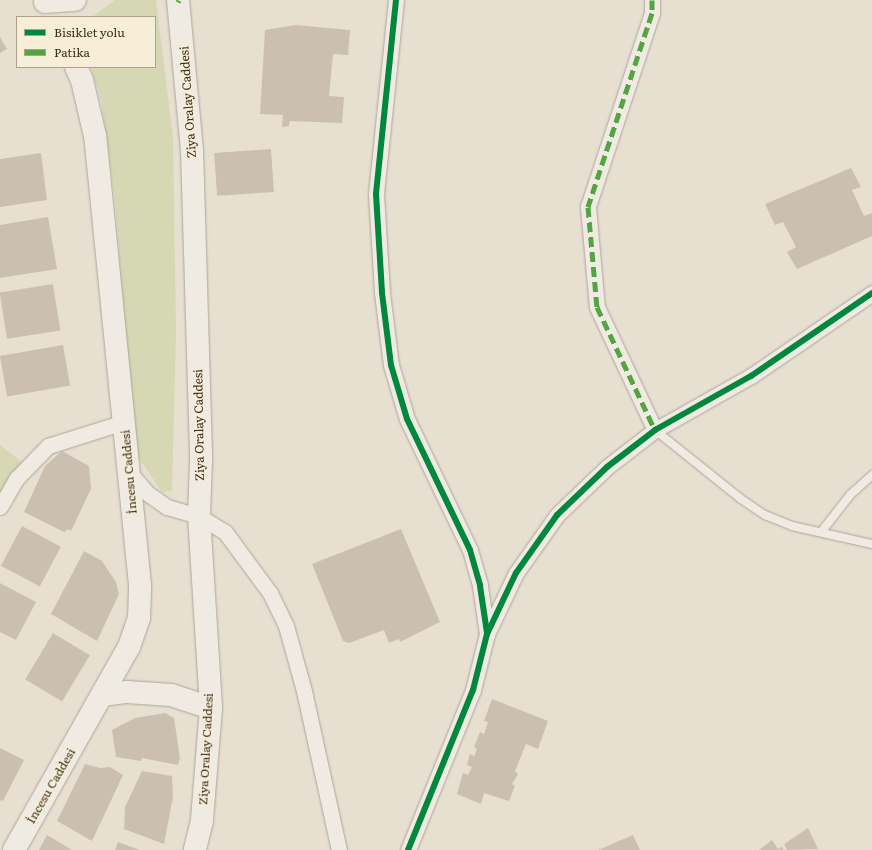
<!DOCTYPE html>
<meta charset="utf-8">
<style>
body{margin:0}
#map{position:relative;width:872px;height:850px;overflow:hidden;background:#e7e0d1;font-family:Literata,serif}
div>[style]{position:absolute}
.green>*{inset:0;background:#d6d7b3}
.building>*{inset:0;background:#cbbfb2;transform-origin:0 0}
.roads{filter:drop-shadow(0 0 1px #ada599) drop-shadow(0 0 1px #ada599)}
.lane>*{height:8px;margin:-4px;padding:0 4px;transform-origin:4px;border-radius:4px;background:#efebe3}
.street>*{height:15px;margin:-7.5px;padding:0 7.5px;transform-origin:7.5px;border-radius:7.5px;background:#efebe3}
.secondary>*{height:22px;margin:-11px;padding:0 11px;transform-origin:11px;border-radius:11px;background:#efebe3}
.quiet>*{height:5px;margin-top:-2.5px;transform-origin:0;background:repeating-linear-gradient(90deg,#54a441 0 10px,transparent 0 15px)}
.cycleway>*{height:6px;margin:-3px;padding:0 3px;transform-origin:3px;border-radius:3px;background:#00873e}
span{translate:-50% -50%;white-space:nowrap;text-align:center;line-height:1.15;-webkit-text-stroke:3px #f7eed8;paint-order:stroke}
.street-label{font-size:12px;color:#3d2e20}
.legend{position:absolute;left:16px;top:16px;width:140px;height:52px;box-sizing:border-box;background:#f7eed8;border:1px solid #ada18e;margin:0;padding:5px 7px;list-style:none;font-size:12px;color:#3d2e20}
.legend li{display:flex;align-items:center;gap:8px;height:20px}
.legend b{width:20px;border:1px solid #ada18e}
</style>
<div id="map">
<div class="green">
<div style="clip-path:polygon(115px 0,156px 0,173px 137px,176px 332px,172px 491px,162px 492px,134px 451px,115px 199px,101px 101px,91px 67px,155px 67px,155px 17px,92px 17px)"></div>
<div style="clip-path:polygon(0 445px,28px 467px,0 507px)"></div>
</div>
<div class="building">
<div style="clip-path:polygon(296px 25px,350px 30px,348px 55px,333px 54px,329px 96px,344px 97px,342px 123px,290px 121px,289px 126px,282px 127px,283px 115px,260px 114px,265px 30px)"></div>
<div style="clip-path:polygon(0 37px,7px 49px,0 53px)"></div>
<div style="left:271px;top:149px;width:43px;height:57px;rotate:86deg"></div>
<div style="clip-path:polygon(41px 153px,47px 200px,0 207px,0 159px)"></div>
<div style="clip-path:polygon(851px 168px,861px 187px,852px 190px,864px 216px,872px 213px,872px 236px,797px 269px,787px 252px,796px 247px,783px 222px,775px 225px,765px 204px)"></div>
<div style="clip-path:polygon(48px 217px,57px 269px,0 278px,0 225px)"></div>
<div style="left:53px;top:284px;width:47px;height:54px;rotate:81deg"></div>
<div style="left:63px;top:345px;width:41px;height:64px;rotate:80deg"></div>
<div style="clip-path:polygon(62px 451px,89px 466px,91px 489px,71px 531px,68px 529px,64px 532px,24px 512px,45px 466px)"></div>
<div style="left:22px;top:526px;width:44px;height:45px;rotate:28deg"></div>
<div style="clip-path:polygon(401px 529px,440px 622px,400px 642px,399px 639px,389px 643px,384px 630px,349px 643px,343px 641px,312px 564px)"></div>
<div style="clip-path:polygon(84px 551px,102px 561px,116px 582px,119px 594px,97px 641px,51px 614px)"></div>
<div style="clip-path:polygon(0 583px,36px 602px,16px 640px,0 632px)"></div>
<div style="left:53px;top:633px;width:43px;height:54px;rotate:31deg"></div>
<div style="clip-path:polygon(492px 699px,548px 721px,538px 749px,526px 744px,515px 771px,518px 774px,512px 784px,515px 786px,509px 801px,484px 793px,481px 804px,457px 794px,463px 773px,468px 775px,472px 767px,467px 765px,470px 754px,474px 756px,477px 749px,474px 747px,480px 732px,484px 734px,488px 722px,484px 721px)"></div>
<div style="clip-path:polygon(165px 713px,174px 718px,180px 758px,178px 765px,142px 758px,141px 761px,116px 757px,112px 730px,135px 718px)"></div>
<div style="clip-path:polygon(0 748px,24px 760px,3px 801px,0 800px)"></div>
<div style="clip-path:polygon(85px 764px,100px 768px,110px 767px,123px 775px,92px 841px,57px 821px)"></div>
<div style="clip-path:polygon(142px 771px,172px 776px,173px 797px,164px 844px,124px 829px,125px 807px)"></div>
<div style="clip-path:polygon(808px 828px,818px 849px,787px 850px,784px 844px)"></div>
<div style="clip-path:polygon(47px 835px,72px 850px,39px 850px)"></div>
<div style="clip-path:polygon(633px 835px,640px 850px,598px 850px)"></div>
<div style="clip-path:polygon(772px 840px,778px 849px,782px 847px,784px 850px,759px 850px)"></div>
<div style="clip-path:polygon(118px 842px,140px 850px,115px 850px)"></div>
</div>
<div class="roads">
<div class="lane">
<div style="left:655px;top:430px;width:110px;rotate:38.7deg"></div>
<div style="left:741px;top:499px;width:29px;rotate:34deg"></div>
<div style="left:765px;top:515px;width:29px;rotate:22deg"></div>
<div style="left:792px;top:526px;width:82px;rotate:12.7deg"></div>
<div style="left:822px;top:531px;width:46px;rotate:-52.1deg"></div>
<div style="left:850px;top:495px;width:30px;rotate:-42deg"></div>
</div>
<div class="street">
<div style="left:396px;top:0;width:195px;rotate:95.9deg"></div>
<div style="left:376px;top:194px;width:99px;rotate:86.5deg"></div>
<div style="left:382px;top:293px;width:73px;rotate:82.9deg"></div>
<div style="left:391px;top:365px;width:56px;rotate:73.5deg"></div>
<div style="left:407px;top:419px;width:145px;rotate:64.3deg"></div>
<div style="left:470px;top:550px;width:37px;rotate:74deg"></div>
<div style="left:480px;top:586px;width:49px;rotate:81.7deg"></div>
<div style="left:652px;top:0;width:13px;rotate:90deg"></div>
<div style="left:652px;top:13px;width:204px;rotate:108.3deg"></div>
<div style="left:588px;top:207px;width:100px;rotate:84.9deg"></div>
<div style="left:597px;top:307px;width:136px;rotate:64.8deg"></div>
<div style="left:129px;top:472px;width:28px;rotate:49deg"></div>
<div style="left:147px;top:493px;width:24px;rotate:35deg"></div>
<div style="left:167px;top:507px;width:33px;rotate:16deg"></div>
<div style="left:199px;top:516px;width:31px;rotate:32deg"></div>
<div style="left:225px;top:532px;width:76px;rotate:53.6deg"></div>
<div style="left:270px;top:593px;width:37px;rotate:64deg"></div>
<div style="left:286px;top:626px;width:67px;rotate:74.5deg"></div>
<div style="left:304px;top:691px;width:163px;rotate:77.6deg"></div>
<div style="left:0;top:507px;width:34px;rotate:-60deg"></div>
<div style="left:17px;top:478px;width:45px;rotate:-45.9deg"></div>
<div style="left:48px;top:446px;width:80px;rotate:-17.5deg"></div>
<div style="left:408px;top:850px;width:173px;rotate:-67.9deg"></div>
<div style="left:473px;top:690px;width:58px;rotate:-76deg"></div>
<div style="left:487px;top:634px;width:68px;rotate:-64.6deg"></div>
<div style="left:516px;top:573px;width:71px;rotate:-54.7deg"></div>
<div style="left:557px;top:515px;width:69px;rotate:-43.8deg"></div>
<div style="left:607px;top:467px;width:61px;rotate:-37.6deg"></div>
<div style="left:655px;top:430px;width:110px;rotate:-29.4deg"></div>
<div style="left:751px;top:376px;width:147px;rotate:-34.4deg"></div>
</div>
<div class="secondary">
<div style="left:178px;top:0;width:151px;rotate:84.7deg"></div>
<div style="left:192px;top:150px;width:311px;rotate:88.3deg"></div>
<div style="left:201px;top:461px;width:55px;rotate:92.1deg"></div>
<div style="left:199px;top:516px;width:192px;rotate:86.4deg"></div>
<div style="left:211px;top:708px;width:113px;rotate:94.6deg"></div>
<div style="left:202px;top:821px;width:30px;rotate:104deg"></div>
<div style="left:45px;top:2px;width:30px;rotate:-4deg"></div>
<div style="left:102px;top:695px;width:25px;rotate:-7deg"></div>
<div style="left:127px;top:692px;width:44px;rotate:3.9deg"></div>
<div style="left:171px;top:695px;width:42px;rotate:18deg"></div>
<div style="left:14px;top:850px;width:233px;rotate:-60.5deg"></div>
<div style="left:129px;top:647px;width:31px;rotate:-71deg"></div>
<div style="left:139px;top:618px;width:33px;rotate:-88deg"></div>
<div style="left:140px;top:585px;width:451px;rotate:-95.7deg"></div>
<div style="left:95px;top:136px;width:57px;rotate:-103.1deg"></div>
<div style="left:82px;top:80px;width:14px;rotate:-115deg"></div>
</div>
</div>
<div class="quiet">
<div style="left:652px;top:0;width:13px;rotate:90deg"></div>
<div style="left:652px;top:13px;width:204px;rotate:108.3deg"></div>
<div style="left:588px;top:207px;width:100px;rotate:84.9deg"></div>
<div style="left:597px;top:307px;width:136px;rotate:64.8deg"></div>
<div style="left:178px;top:2px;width:2px;rotate:-63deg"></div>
</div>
<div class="cycleway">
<div style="left:396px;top:0;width:195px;rotate:95.9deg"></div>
<div style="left:376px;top:194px;width:99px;rotate:86.5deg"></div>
<div style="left:382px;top:293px;width:73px;rotate:82.9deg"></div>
<div style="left:391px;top:365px;width:56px;rotate:73.5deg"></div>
<div style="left:407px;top:419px;width:145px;rotate:64.3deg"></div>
<div style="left:470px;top:550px;width:37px;rotate:74deg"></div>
<div style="left:480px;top:586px;width:48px;rotate:81.5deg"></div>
<div style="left:408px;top:850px;width:173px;rotate:-67.9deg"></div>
<div style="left:473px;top:690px;width:58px;rotate:-76deg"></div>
<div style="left:487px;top:634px;width:68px;rotate:-64.6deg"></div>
<div style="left:516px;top:573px;width:71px;rotate:-54.7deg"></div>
<div style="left:557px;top:515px;width:69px;rotate:-43.8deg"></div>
<div style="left:607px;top:467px;width:61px;rotate:-37.6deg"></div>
<div style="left:655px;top:430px;width:110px;rotate:-29.4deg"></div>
<div style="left:751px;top:376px;width:147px;rotate:-34.4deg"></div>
</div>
<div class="street-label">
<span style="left:188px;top:102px;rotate:-94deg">Ziya Oralay Caddesi</span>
<span style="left:199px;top:425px;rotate:-91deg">Ziya Oralay Caddesi</span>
<span style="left:129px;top:472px;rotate:-95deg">İncesu Caddesi</span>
<span style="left:206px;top:749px;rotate:-87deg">Ziya Oralay Caddesi</span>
<span style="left:51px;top:786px;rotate:-60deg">İncesu Caddesi</span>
</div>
<ul class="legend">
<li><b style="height:5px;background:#00873e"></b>Bisiklet yolu</li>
<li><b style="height:5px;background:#54a441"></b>Patika</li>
</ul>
</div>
